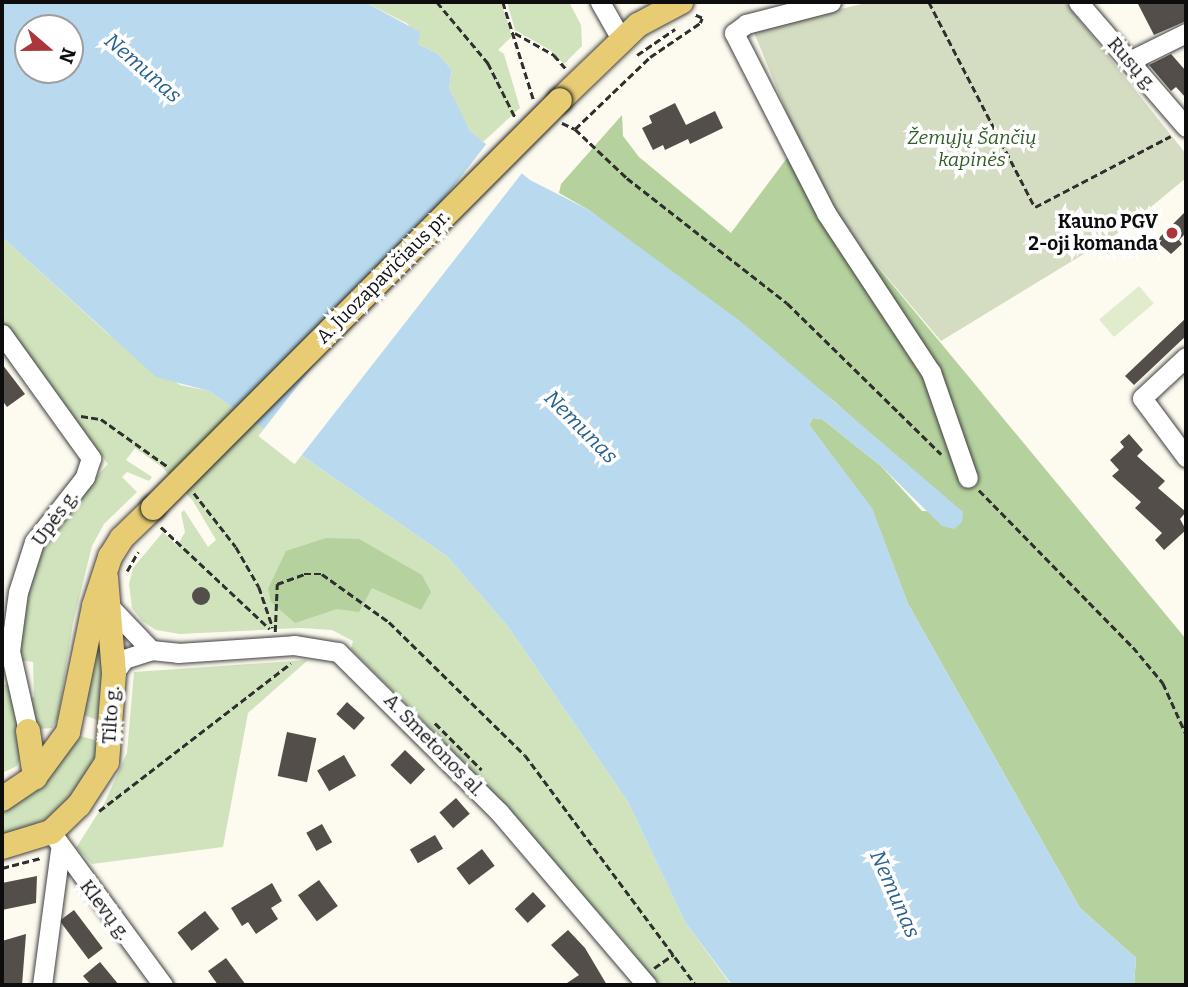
<!DOCTYPE html>
<meta charset="utf-8">
<style>
body{margin:0}
#map{position:relative;width:1188px;height:987px;overflow:hidden;background:#fdfaef;font-family:Bitter,serif}
div>[style]{position:absolute}
.green>*{inset:0;background:#d0e3bc}
.forest>*{inset:0;background:#b5d29e}
.cemetery>*{inset:0;background:#d4dcc2}
.pitch>*{inset:0;background:#e1eccd;transform-origin:0 0}
.water>*{inset:0;background:#b9daee}
.pier>*{inset:0;background:#fdfaef;transform-origin:0 0}
.building>*{inset:0;background:#544e4a;transform-origin:0 0}
.round{border-radius:50%}
.path>*{height:2.5px;margin-top:-1.25px;transform-origin:0;background:repeating-linear-gradient(90deg,#2f2f2f 0 7px,transparent 0 10.5px)}
.roads{filter:drop-shadow(0 0 2px #404040) drop-shadow(0 0 2px #404040)}
.minor>*{height:19px;margin:-9.5px;padding:0 9.5px;transform-origin:9.5px;border-radius:9.5px;background:#fff}
.major>*{height:24px;margin:-12px;padding:0 12px;transform-origin:12px;border-radius:12px;background:#e7cc74}
.bridges{filter:drop-shadow(0 0 2px #1e1e1e) drop-shadow(0 0 2px #1e1e1e)}
.major-bridge>*{height:24px;margin:-12px;padding:0 12px;transform-origin:12px;border-radius:12px;background:#e7cc74}
.dots>*{width:19px;height:19px;translate:-50% -50%;box-sizing:border-box;border:4px solid #fff;border-radius:50%}
span{translate:-50% -50%;white-space:nowrap;text-align:center;line-height:1.15;-webkit-text-stroke:7px #fff;paint-order:stroke}
.street-label{font-size:19px;color:#0d0d0d}
.park-label{font-size:19px;color:#305c25;font-style:italic}
.poi-label{font-size:19px;color:#0d0d0d;font-weight:700}
.right{translate:-100% -50%;text-align:right}
.water-label{font-size:21px;color:#26608f;font-style:italic}
.frame{position:absolute;inset:0;border:4px solid #0d0d0d;pointer-events:none}
.north{position:absolute;left:14px;top:14px;width:70px;height:70px;box-sizing:border-box;background:#fff;border:2px solid #9e9e9e;border-radius:50%;rotate:110deg;font-size:19px;font-weight:700;line-height:28px;text-align:center;color:#0d0d0d}
.north::after{content:'';display:block;margin:auto;width:24px;height:32px;background:#ab363b;clip-path:polygon(50% 0,100% 100%,50% 72%,0 100%)}
</style>
<div id="map">
<div class="green">
<div style="clip-path:polygon(365px 2px,501px 2px,512px 36px,498px 50px,504px 54px,520px 108px,483px 142px,470px 131px,460px 112px,449px 88px,452px 70px,438px 54px,418px 44px,408px 24px)"></div>
<div style="clip-path:polygon(507px 2px,569px 2px,581px 25px,582px 46px,564px 64px,550px 50px,515px 30px)"></div>
<div style="clip-path:polygon(2px 237px,107px 333px,180px 385px,209px 391px,448px 557px,509px 628px,628px 802px,685px 922px,731px 985px,656px 985px,630px 948px,462px 760px,351px 649px,353px 641px,332px 630px,300px 628px,180px 634px,156px 630px,142px 621px,132px 608px,129px 584px,133px 568px,163px 532px,177px 546px,185px 532px,181px 513px,184px 510px,208px 547px,216px 540px,193px 501px,162px 467px,135px 448px,126px 460px,152px 477px,149px 481px,127px 472px,122px 477px,137px 492px,104px 524px,92px 546px,73px 623px,58px 718px,52px 728px,38px 729px,28px 698px,34px 697px,33px 662px,19px 660px,17px 624px,41px 545px,67px 508px,108px 464px,2px 329px)"></div>
<div style="clip-path:polygon(103px 617px,102px 722px,84px 715px)"></div>
<div style="clip-path:polygon(308px 660px,248px 713px,223px 847px,92px 864px,76px 848px,105px 802px,127px 753px,134px 672px)"></div>
<div style="clip-path:polygon(9px 683px,23px 750px,17px 766px,2px 773px,2px 686px)"></div>
<div style="clip-path:polygon(80px 736px,95px 740px,99px 751px,82px 788px,53px 816px,2px 838px,2px 814px,32px 790px)"></div>
</div>
<div class="forest">
<div style="clip-path:polygon(622px 115px,623px 136px,639px 157px,731px 233px,799px 142px,838px 219px,1186px 639px,1186px 985px,1134px 985px,1136px 958px,1080px 908px,908px 604px,872px 509px,809px 425px,813px 418px,822px 419px,881px 466px,922px 511px,962px 512px,929px 489px,835px 402px,589px 210px,559px 193px,561px 184px)"></div>
<div style="clip-path:polygon(326px 538px,359px 539px,422px 575px,431px 592px,421px 610px,372px 588px,359px 612px,337px 609px,295px 623px,271px 602px,268px 589px,286px 551px)"></div>
</div>
<div class="cemetery">
<div style="clip-path:polygon(870px 2px,1065px 2px,1186px 154px,1186px 178px,1123px 230px,941px 341px,838px 219px,799px 142px,753px 30px)"></div>
</div>
<div class="pitch">
<div style="left:1139px;top:286px;width:23px;height:52px;rotate:50deg"></div>
</div>
<div class="water">
<div style="clip-path:polygon(evenodd,2px 2px,365px 2px,420px 32px,418px 44px,438px 54px,452px 70px,449px 88px,470px 131px,530px 180px,589px 210px,740px 321px,963px 512px,962px 522px,954px 529px,942px 526px,881px 466px,822px 419px,813px 418px,809px 425px,872px 508px,908px 604px,1080px 908px,1136px 958px,1134px 985px,732px 985px,685px 922px,628px 802px,509px 628px,448px 557px,209px 391px,156px 377px,2px 237px,2px 2px,28px 28px,70px 28px,70px 70px,28px 70px,28px 28px)"></div>
</div>
<div class="pier">
<div style="left:488px;top:142px;width:46px;height:373px;rotate:38deg"></div>
</div>
<div class="building">
<div style="clip-path:polygon(1137px 2px,1186px 2px,1186px 21px,1154px 35px)"></div>
<div style="clip-path:polygon(1171px 54px,1186px 71px,1186px 98px,1176px 87px,1171px 91px,1149px 65px)"></div>
<div style="clip-path:polygon(675px 103px,686px 125px,715px 111px,723px 128px,690px 144px,688px 139px,665px 150px,663px 145px,653px 150px,642px 128px,652px 123px,649px 116px)"></div>
<div style="clip-path:polygon(1186px 211px,1186px 233px,1179px 240px,1182px 244px,1171px 254px,1156px 241px)"></div>
<div style="clip-path:polygon(1186px 318px,1186px 336px,1134px 385px,1125px 376px)"></div>
<div style="clip-path:polygon(2px 364px,25px 394px,7px 407px,2px 400px)"></div>
<div style="clip-path:polygon(1129px 434px,1143px 450px,1137px 456px,1165px 481px,1158px 488px,1186px 512px,1180px 519px,1186px 530px,1164px 550px,1155px 540px,1162px 533px,1135px 508px,1141px 502px,1112px 476px,1119px 470px,1110px 460px,1124px 447px,1120px 442px)"></div>
<div class="round" style="left:192px;top:587px;width:18px;height:18px"></div>
<div style="left:347px;top:702px;width:24px;height:16px;rotate:42deg"></div>
<div style="left:287px;top:732px;width:30px;height:45px;rotate:12deg"></div>
<div style="left:405px;top:750px;width:28px;height:21px;rotate:44deg"></div>
<div style="left:344px;top:755px;width:24px;height:31px;rotate:60deg"></div>
<div style="left:456px;top:798px;width:21px;height:22px;rotate:49deg"></div>
<div style="left:322px;top:824px;width:21px;height:18px;rotate:61deg"></div>
<div style="left:435px;top:835px;width:16px;height:29px;rotate:60deg"></div>
<div style="left:482px;top:849px;width:21px;height:32px;rotate:53deg"></div>
<div style="clip-path:polygon(37px 876px,36px 903px,2px 910px,2px 883px)"></div>
<div style="left:319px;top:880px;width:32px;height:26px;rotate:54deg"></div>
<div style="clip-path:polygon(272px 883px,282px 901px,271px 908px,278px 919px,256px 934px,248px 922px,242px 926px,231px 908px)"></div>
<div style="left:533px;top:892px;width:19px;height:25px;rotate:47deg"></div>
<div style="left:74px;top:910px;width:48px;height:18px;rotate:53deg"></div>
<div style="left:205px;top:911px;width:23px;height:35px;rotate:52deg"></div>
<div style="clip-path:polygon(568px 930px,585px 948px,607px 985px,564px 985px,579px 975px,551px 945px)"></div>
<div style="clip-path:polygon(26px 934px,22px 985px,2px 985px,2px 941px)"></div>
<div style="clip-path:polygon(226px 958px,246px 985px,218px 985px,208px 971px)"></div>
<div style="clip-path:polygon(100px 962px,119px 985px,91px 985px,83px 976px)"></div>
</div>
<div class="path">
<div style="left:437px;top:2px;width:80px;rotate:50.1deg"></div>
<div style="left:488px;top:63px;width:60px;rotate:63.4deg"></div>
<div style="left:503px;top:2px;width:104px;rotate:72.6deg"></div>
<div style="left:929px;top:2px;width:231px;rotate:62.7deg"></div>
<div style="left:1035px;top:207px;width:153px;rotate:-27.6deg"></div>
<div style="left:515px;top:33px;width:45px;rotate:29.4deg"></div>
<div style="left:554px;top:55px;width:18px;rotate:49deg"></div>
<div style="left:637px;top:55px;width:46px;rotate:-34.4deg"></div>
<div style="left:562px;top:123px;width:14px;rotate:25deg"></div>
<div style="left:575px;top:129px;width:104px;rotate:-43.8deg"></div>
<div style="left:650px;top:57px;width:60px;rotate:-34.2deg"></div>
<div style="left:700px;top:23px;width:5px;rotate:-68deg"></div>
<div style="left:702px;top:18px;width:8px;rotate:-157deg"></div>
<div style="left:575px;top:129px;width:71px;rotate:43.3deg"></div>
<div style="left:627px;top:178px;width:203px;rotate:38deg"></div>
<div style="left:787px;top:303px;width:216px;rotate:44.4deg"></div>
<div style="left:81px;top:416px;width:20px;rotate:9deg"></div>
<div style="left:101px;top:419px;width:81px;rotate:35.5deg"></div>
<div style="left:979px;top:490px;width:220px;rotate:45.6deg"></div>
<div style="left:1133px;top:647px;width:47px;rotate:50.2deg"></div>
<div style="left:1163px;top:683px;width:56px;rotate:65.7deg"></div>
<div style="left:194px;top:493px;width:68px;rotate:52.1deg"></div>
<div style="left:236px;top:547px;width:46px;rotate:60.1deg"></div>
<div style="left:259px;top:587px;width:43px;rotate:71.1deg"></div>
<div style="left:161px;top:527px;width:149px;rotate:43.1deg"></div>
<div style="left:127px;top:571px;width:22px;rotate:-60deg"></div>
<div style="left:275px;top:632px;width:48px;rotate:-87.6deg"></div>
<div style="left:277px;top:584px;width:29px;rotate:-20deg"></div>
<div style="left:304px;top:574px;width:18px"></div>
<div style="left:322px;top:574px;width:82px;rotate:35.6deg"></div>
<div style="left:389px;top:622px;width:190px;rotate:44.4deg"></div>
<div style="left:525px;top:755px;width:287px;rotate:53.4deg"></div>
<div style="left:435px;top:723px;width:66px;rotate:45deg"></div>
<div style="left:99px;top:811px;width:242px;rotate:-37.6deg"></div>
<div style="left:2px;top:868px;width:40px;rotate:-14.4deg"></div>
<div style="left:654px;top:968px;width:24px;rotate:-35deg"></div>
</div>
<div class="roads">
<div class="minor">
<div style="left:600px;top:2px;width:43px;rotate:60.4deg"></div>
<div style="left:831px;top:2px;width:88px;rotate:165.5deg"></div>
<div style="left:746px;top:24px;width:15px;rotate:143deg"></div>
<div style="left:734px;top:33px;width:202px;rotate:62.9deg"></div>
<div style="left:826px;top:213px;width:191px;rotate:56.6deg"></div>
<div style="left:931px;top:372px;width:112px;rotate:70.8deg"></div>
<div style="left:1078px;top:2px;width:165px;rotate:49.2deg"></div>
<div style="left:1129px;top:61px;width:64px;rotate:-26.2deg"></div>
<div style="left:2px;top:334px;width:153px;rotate:54.3deg"></div>
<div style="left:91px;top:458px;width:20px;rotate:108deg"></div>
<div style="left:85px;top:477px;width:83px;rotate:128.1deg"></div>
<div style="left:34px;top:542px;width:52px;rotate:107.7deg"></div>
<div style="left:18px;top:592px;width:60px;rotate:97.7deg"></div>
<div style="left:10px;top:651px;width:82px;rotate:77.3deg"></div>
<div style="left:1186px;top:357px;width:60px;rotate:137deg"></div>
<div style="left:1142px;top:398px;width:74px;rotate:53.3deg"></div>
<div style="left:112px;top:609px;width:57px;rotate:46.4deg"></div>
<div style="left:114px;top:673px;width:17px;rotate:-54deg"></div>
<div style="left:124px;top:659px;width:28px;rotate:-18deg"></div>
<div style="left:151px;top:650px;width:27px;rotate:6deg"></div>
<div style="left:178px;top:653px;width:116px;rotate:-3.9deg"></div>
<div style="left:294px;top:645px;width:45px;rotate:9deg"></div>
<div style="left:338px;top:652px;width:227px;rotate:44.8deg"></div>
<div style="left:499px;top:812px;width:228px;rotate:49.5deg"></div>
<div style="left:51px;top:832px;width:190px;rotate:53.8deg"></div>
<div style="left:42px;top:985px;width:136px;rotate:-82.4deg"></div>
</div>
<div class="major">
<div style="left:560px;top:100px;width:108px;rotate:-43.9deg"></div>
<div style="left:638px;top:25px;width:49px;rotate:-28.1deg"></div>
<div style="left:28px;top:731px;width:47px;rotate:81.3deg"></div>
<div style="left:2px;top:799px;width:40px;rotate:-34deg"></div>
<div style="left:35px;top:777px;width:56px;rotate:-53.7deg"></div>
<div style="left:68px;top:732px;width:129px;rotate:-78.3deg"></div>
<div style="left:94px;top:606px;width:52px;rotate:-71.9deg"></div>
<div style="left:110px;top:557px;width:22px;rotate:-58deg"></div>
<div style="left:122px;top:538px;width:43px;rotate:-44.1deg"></div>
<div style="left:2px;top:847px;width:51px;rotate:-17deg"></div>
<div style="left:51px;top:832px;width:39px;rotate:-44deg"></div>
<div style="left:79px;top:805px;width:51px;rotate:-56.9deg"></div>
<div style="left:107px;top:762px;width:89px;rotate:-85.5deg"></div>
<div style="left:114px;top:673px;width:96px;rotate:-94.8deg"></div>
</div>
</div>
<div class="bridges">
<div class="major-bridge">
<div style="left:153px;top:508px;width:576px;rotate:-45.07deg"></div>
</div>
</div>
<div class="dots">
<div style="left:1172px;top:233px;background:#ab363b"></div>
</div>
<div class="street-label">
<span style="left:1132px;top:64px;rotate:49deg">Rusų g.</span>
<span style="left:383px;top:277px;rotate:-45deg">A. Juozapavičiaus pr.</span>
<span style="left:55px;top:518px;rotate:-54deg">Upės g.</span>
<span style="left:111px;top:715px;rotate:-86deg">Tilto g.</span>
<span style="left:434px;top:745px;rotate:46deg">A. Smetonos al.</span>
<span style="left:105px;top:910px;rotate:53deg">Klevų g.</span>
</div>
<div class="park-label">
<span style="left:972px;top:149px">Žemųjų Šančių<br>kapinės</span>
</div>
<div class="poi-label">
<span class="right" style="left:1158px;top:233px">Kauno PGV<br>2-oji komanda</span>
</div>
<div class="water-label">
<span style="left:143px;top:68px;rotate:41deg">Nemunas</span>
<span style="left:581px;top:427px;rotate:45deg">Nemunas</span>
<span style="left:895px;top:894px;rotate:66deg">Nemunas</span>
</div>
<div class="frame"></div>
<div class="north">N</div>
</div>
